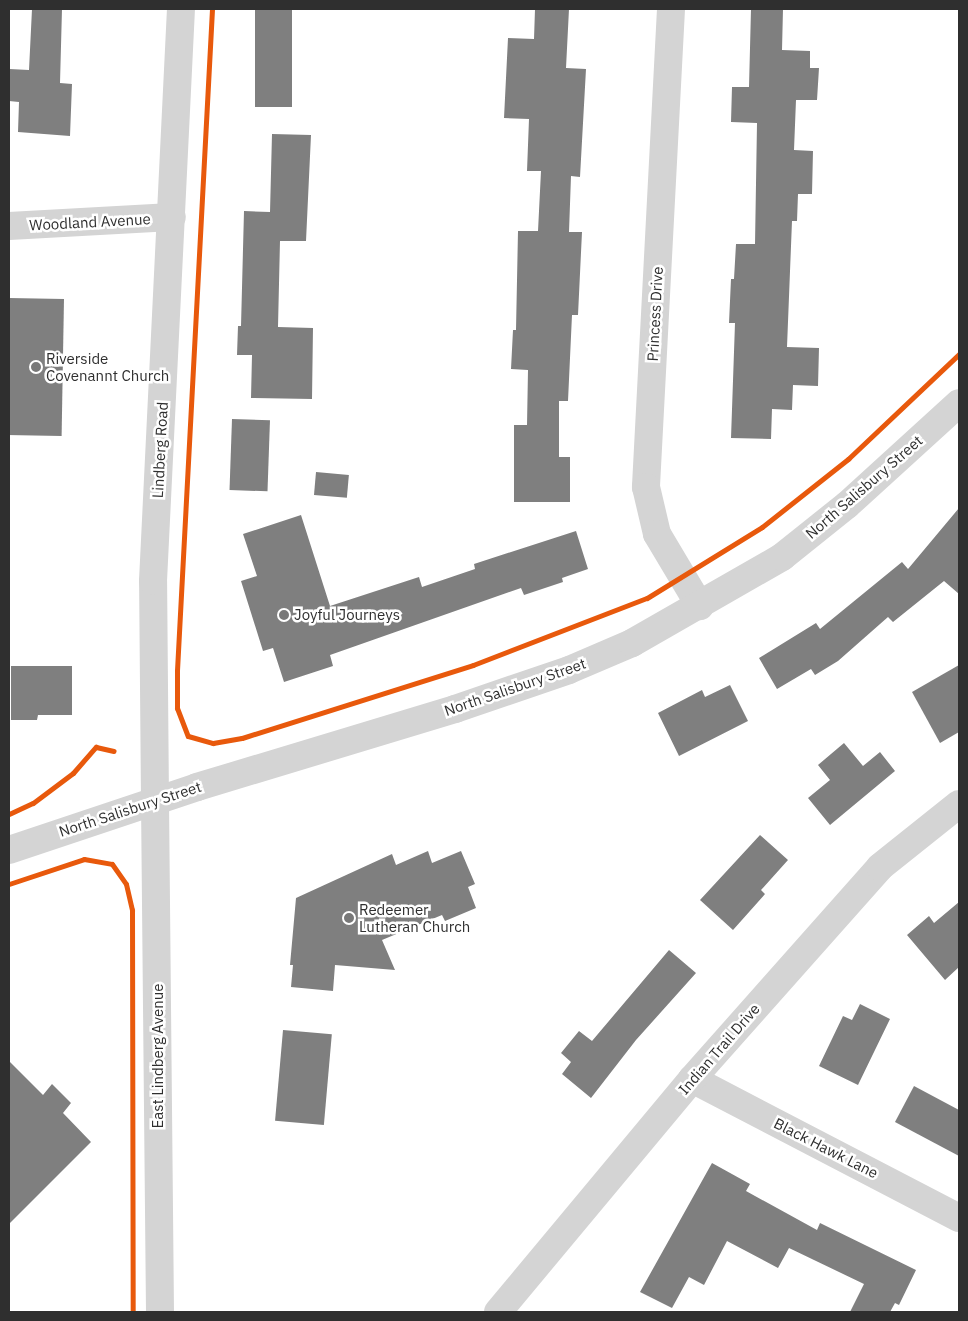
<!DOCTYPE html>
<style>
body{margin:0}
#map{position:relative;width:968px;height:1321px;overflow:hidden;background:#fff;font-family:"IBM Plex Sans",sans-serif}
div>[style]{position:absolute}
.building>*{inset:0;background:#7f7f7f;transform-origin:0 0}
.minor>*{height:28px;margin:-14px;padding:0 14px;transform-origin:14px;border-radius:14px;background:#d4d4d4}
.tertiary>*{height:28px;margin:-14px;padding:0 14px;transform-origin:14px;border-radius:14px;background:#d4d4d4}
.cycleway>*{height:5px;margin:-2.5px;padding:0 2.5px;transform-origin:2.5px;border-radius:2.5px;background:#e8590c}
.dots>*{width:14px;height:14px;translate:-50% -50%;box-sizing:border-box;border:2px solid #fff;border-radius:50%}
span{translate:-50% -50%;white-space:nowrap;text-align:center;line-height:1.15;-webkit-text-stroke:5px #fff;paint-order:stroke}
.street-label{font-size:15px;color:#2f2f2f}
.poi-label{font-size:15px;color:#2f2f2f}
.left{translate:0 -50%;text-align:left}
.frame{position:absolute;inset:0;border:10px solid #2f2f2f;pointer-events:none}
</style>
<div id="map">
<div class="building">
<div style="clip-path:polygon(32px 9px,62px 9px,60px 83px,72px 84px,70px 136px,18px 132px,19px 102px,9px 101px,9px 69px,29px 70px)"></div>
<div style="left:255px;top:9px;width:37px;height:98px"></div>
<div style="clip-path:polygon(535px 9px,569px 9px,566px 68px,586px 69px,580px 177px,571px 176px,569px 232px,582px 232px,578px 315px,572px 315px,568px 401px,559px 401px,559px 457px,570px 457px,570px 502px,514px 502px,514px 425px,527px 425px,528px 370px,511px 369px,513px 330px,516px 330px,518px 231px,538px 231px,541px 171px,527px 171px,529px 119px,504px 118px,508px 38px,534px 39px)"></div>
<div style="clip-path:polygon(751px 9px,783px 9px,782px 50px,810px 51px,810px 68px,819px 68px,817px 100px,796px 100px,794px 150px,813px 151px,812px 194px,798px 194px,797px 221px,792px 221px,787px 347px,819px 348px,818px 386px,793px 385px,792px 410px,772px 409px,771px 439px,731px 438px,735px 323px,729px 323px,731px 279px,734px 279px,736px 244px,755px 244px,757px 123px,731px 122px,732px 87px,749px 87px)"></div>
<div style="clip-path:polygon(272px 134px,311px 135px,306px 241px,280px 241px,278px 327px,313px 328px,312px 399px,251px 398px,252px 355px,237px 355px,238px 326px,241px 326px,244px 211px,270px 212px)"></div>
<div style="left:9px;top:298px;width:55px;height:137px;rotate:1deg"></div>
<div style="left:232px;top:419px;width:38px;height:71px;rotate:2deg"></div>
<div style="left:316px;top:472px;width:33px;height:23px;rotate:5deg"></div>
<div style="clip-path:polygon(959px 508px,959px 594px,944px 581px,893px 622px,888px 617px,838px 661px,815px 675px,811px 669px,777px 689px,759px 658px,816px 623px,820px 629px,902px 562px,908px 569px)"></div>
<div style="clip-path:polygon(301px 515px,330px 606px,419px 577px,422px 587px,475px 569px,474px 564px,576px 531px,588px 569px,562px 578px,563px 582px,524px 595px,521px 588px,330px 655px,333px 666px,284px 682px,273px 648px,263px 651px,241px 581px,257px 576px,243px 534px)"></div>
<div style="clip-path:polygon(959px 665px,959px 732px,940px 743px,912px 692px)"></div>
<div style="clip-path:polygon(11px 666px,72px 666px,72px 715px,38px 715px,37px 720px,11px 720px)"></div>
<div style="clip-path:polygon(730px 685px,748px 721px,679px 756px,658px 713px,702px 690px,705px 697px)"></div>
<div style="clip-path:polygon(844px 743px,863px 766px,880px 752px,895px 771px,830px 825px,808px 798px,830px 780px,818px 765px)"></div>
<div style="clip-path:polygon(760px 835px,788px 860px,761px 890px,765px 894px,733px 930px,700px 900px)"></div>
<div style="clip-path:polygon(428px 851px,432px 863px,461px 851px,475px 884px,468px 887px,476px 908px,445px 921px,442px 915px,382px 940px,395px 970px,335px 965px,333px 991px,291px 987px,293px 965px,290px 965px,296px 898px,392px 854px,396px 865px)"></div>
<div style="clip-path:polygon(959px 902px,959px 967px,945px 980px,907px 935px,929px 916px,934px 923px)"></div>
<div style="clip-path:polygon(669px 950px,696px 973px,636px 1040px,591px 1098px,562px 1074px,571px 1062px,561px 1053px,579px 1031px,592px 1041px)"></div>
<div style="clip-path:polygon(860px 1004px,890px 1019px,858px 1085px,819px 1066px,843px 1016px,852px 1020px)"></div>
<div style="left:283px;top:1030px;width:49px;height:91px;rotate:5deg"></div>
<div style="clip-path:polygon(9px 1061px,43px 1095px,52px 1084px,71px 1103px,63px 1113px,91px 1142px,9px 1224px)"></div>
<div style="clip-path:polygon(914px 1086px,959px 1110px,959px 1156px,895px 1122px)"></div>
<div style="clip-path:polygon(712px 1163px,750px 1184px,746px 1191px,817px 1230px,820px 1223px,916px 1270px,899px 1305px,895px 1303px,890px 1312px,850px 1312px,864px 1284px,789px 1248px,778px 1268px,727px 1241px,704px 1285px,689px 1277px,672px 1308px,640px 1292px)"></div>
</div>
<div class="minor">
<div style="left:671px;top:9px;width:479px;rotate:93deg"></div>
<div style="left:646px;top:487px;width:48px;rotate:76.8deg"></div>
<div style="left:657px;top:534px;width:84px;rotate:59.2deg"></div>
<div style="left:9px;top:226px;width:163px;rotate:-3.2deg"></div>
<div style="left:155px;top:801px;width:511px;rotate:89.44deg"></div>
<div style="left:692px;top:1079px;width:301px;rotate:27.5deg"></div>
<div style="left:498px;top:1312px;width:303px;rotate:-50.2deg"></div>
<div style="left:692px;top:1079px;width:283px;rotate:-48.4deg"></div>
<div style="left:880px;top:867px;width:101px;rotate:-38.6deg"></div>
</div>
<div class="tertiary">
<div style="left:155px;top:801px;width:220px;rotate:-90.5deg"></div>
<div style="left:153px;top:581px;width:573px;rotate:-87.2deg"></div>
<div style="left:9px;top:850px;width:198px;rotate:-18.5deg"></div>
<div style="left:197px;top:787px;width:270px;rotate:-16.8deg"></div>
<div style="left:455px;top:709px;width:120px;rotate:-18.9deg"></div>
<div style="left:569px;top:670px;width:69px;rotate:-23.2deg"></div>
<div style="left:632px;top:643px;width:173px;rotate:-29.8deg"></div>
<div style="left:782px;top:557px;width:83px;rotate:-38.7deg"></div>
<div style="left:847px;top:505px;width:151px;rotate:-42.3deg"></div>
</div>
<div class="cycleway">
<div style="left:212px;top:9px;width:663px;rotate:93.03deg"></div>
<div style="left:177px;top:671px;width:37px;rotate:90deg"></div>
<div style="left:177px;top:708px;width:30px;rotate:69deg"></div>
<div style="left:188px;top:736px;width:26px;rotate:16deg"></div>
<div style="left:213px;top:743px;width:29px;rotate:-10deg"></div>
<div style="left:242px;top:738px;width:242px;rotate:-17.5deg"></div>
<div style="left:473px;top:665px;width:186px;rotate:-21.1deg"></div>
<div style="left:647px;top:598px;width:135px;rotate:-31.7deg"></div>
<div style="left:762px;top:527px;width:110px;rotate:-38.3deg"></div>
<div style="left:848px;top:459px;width:153px;rotate:-43.4deg"></div>
<div style="left:9px;top:814px;width:26px;rotate:-25deg"></div>
<div style="left:33px;top:803px;width:50px;rotate:-36.9deg"></div>
<div style="left:73px;top:773px;width:35px;rotate:-49deg"></div>
<div style="left:96px;top:747px;width:18px;rotate:13deg"></div>
<div style="left:9px;top:884px;width:79px;rotate:-18.4deg"></div>
<div style="left:84px;top:859px;width:28px;rotate:10deg"></div>
<div style="left:112px;top:864px;width:24px;rotate:55deg"></div>
<div style="left:126px;top:884px;width:27px;rotate:77deg"></div>
<div style="left:132px;top:910px;width:402px;rotate:89.9deg"></div>
</div>
<div class="dots">
<div style="left:36px;top:367px;background:#787878"></div>
<div style="left:284px;top:615px;background:#787878"></div>
<div style="left:349px;top:918px;background:#787878"></div>
</div>
<div class="street-label">
<span style="left:90px;top:222px;rotate:-3deg">Woodland Avenue</span>
<span style="left:655px;top:314px;rotate:-87deg">Princess Drive</span>
<span style="left:160px;top:450px;rotate:-87deg">Lindberg Road</span>
<span style="left:864px;top:487px;rotate:-41deg">North Salisbury Street</span>
<span style="left:515px;top:687px;rotate:-19deg">North Salisbury Street</span>
<span style="left:130px;top:809px;rotate:-18deg">North Salisbury Street</span>
<span style="left:719px;top:1049px;rotate:-49deg">Indian Trail Drive</span>
<span style="left:158px;top:1056px;rotate:-90deg">East Lindberg Avenue</span>
<span style="left:826px;top:1148px;rotate:27deg">Black Hawk Lane</span>
</div>
<div class="poi-label">
<span class="left" style="left:46px;top:367px">Riverside<br>Covenannt Church</span>
<span class="left" style="left:294px;top:615px">Joyful Journeys</span>
<span class="left" style="left:359px;top:918px">Redeemer<br>Lutheran Church</span>
</div>
<div class="frame"></div>
</div>
